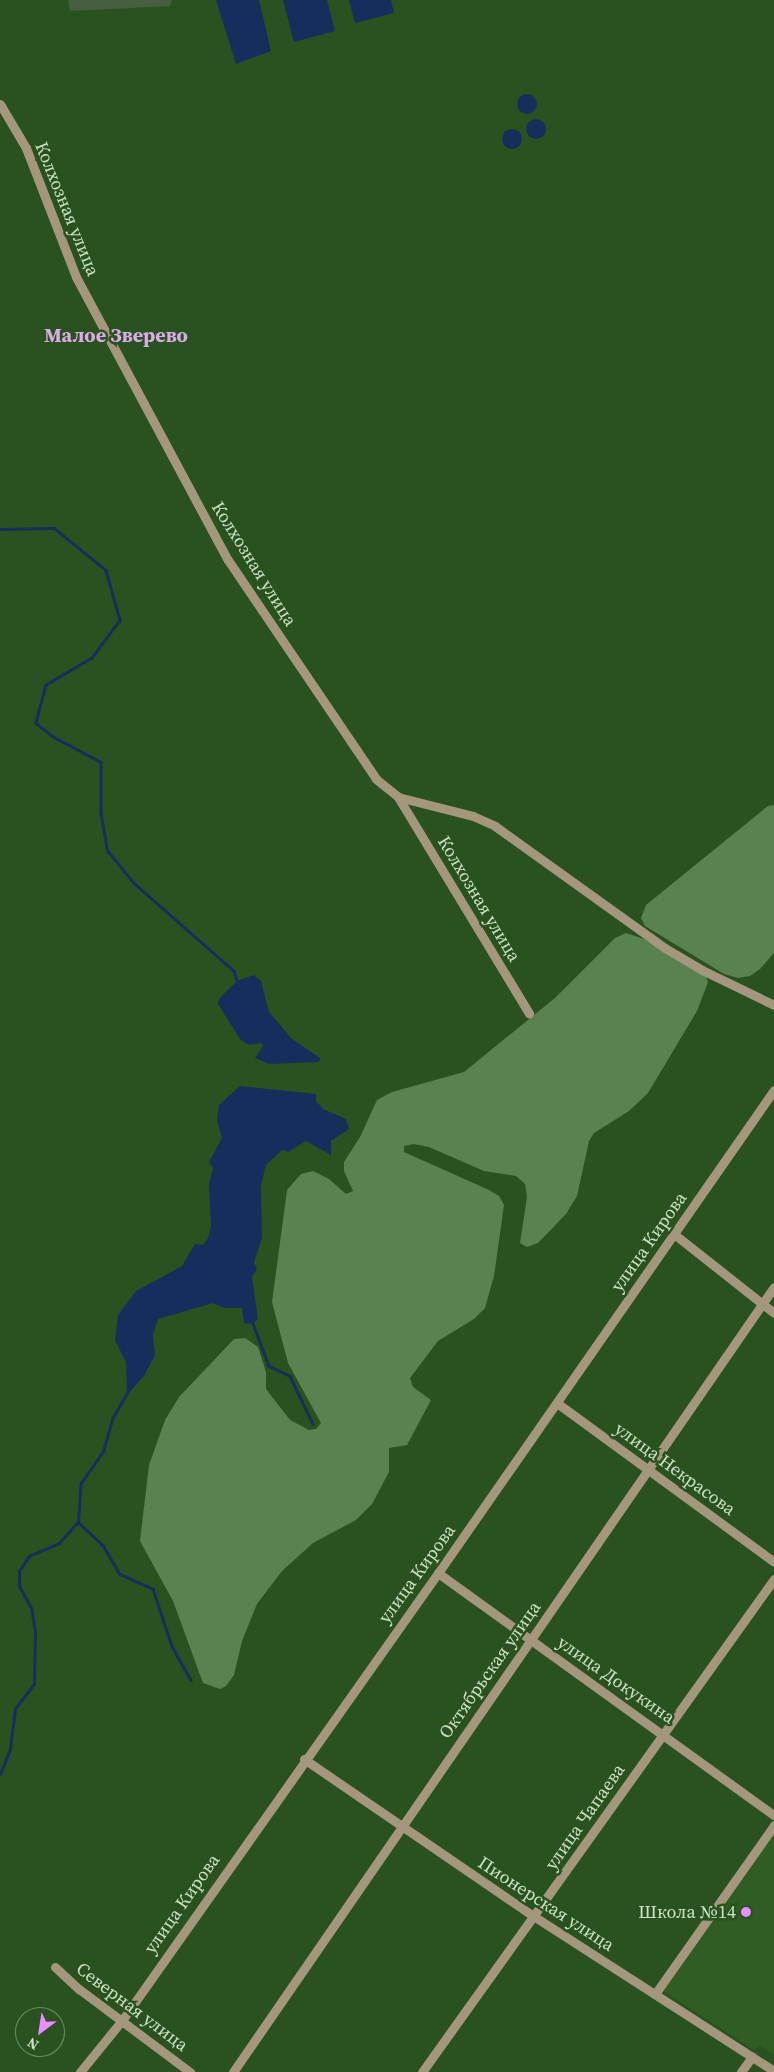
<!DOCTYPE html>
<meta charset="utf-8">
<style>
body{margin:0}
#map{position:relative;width:774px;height:2072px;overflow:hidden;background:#2a5220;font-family:"Source Serif 4",serif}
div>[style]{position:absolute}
.built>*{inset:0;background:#305d24}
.green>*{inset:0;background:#465f40}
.forest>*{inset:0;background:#5a8150}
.water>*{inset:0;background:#142f5b}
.round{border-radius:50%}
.stream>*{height:2.5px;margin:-1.25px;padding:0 1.25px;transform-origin:1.25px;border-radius:1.25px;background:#142f5b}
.minor>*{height:9px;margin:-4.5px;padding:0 4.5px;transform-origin:4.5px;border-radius:4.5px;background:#a5967e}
.dots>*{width:14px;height:14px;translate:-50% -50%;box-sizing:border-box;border:2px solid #2a5220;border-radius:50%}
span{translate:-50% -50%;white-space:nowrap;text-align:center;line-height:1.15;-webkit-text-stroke:5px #2a5220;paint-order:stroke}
.street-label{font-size:18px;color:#cbe2c5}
.poi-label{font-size:18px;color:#cbe2c5}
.right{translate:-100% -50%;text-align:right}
.quarter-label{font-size:20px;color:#dcabe8;font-weight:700}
.north{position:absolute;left:15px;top:2007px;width:50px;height:50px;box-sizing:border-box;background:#2a5220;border:1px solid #6a8c62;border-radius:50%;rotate:211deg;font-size:14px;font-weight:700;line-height:20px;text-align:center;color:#cbe2c5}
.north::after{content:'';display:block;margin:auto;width:18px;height:22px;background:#e88eff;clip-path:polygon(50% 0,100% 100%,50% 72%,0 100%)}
</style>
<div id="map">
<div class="built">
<div style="clip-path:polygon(774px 1833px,774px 2055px,760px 2045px,754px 2050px,662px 1990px)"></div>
</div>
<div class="green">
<div style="clip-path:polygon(68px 0,172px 0,170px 6px,70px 11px)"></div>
</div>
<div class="forest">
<div style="clip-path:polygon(774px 805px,774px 953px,760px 969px,750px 976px,738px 978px,724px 974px,645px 926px,641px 918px,646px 905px,768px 806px)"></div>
<div style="clip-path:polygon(626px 933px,644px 939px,706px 976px,708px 982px,697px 1011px,648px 1093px,629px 1111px,594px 1133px,589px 1141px,577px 1196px,566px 1214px,538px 1243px,527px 1247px,520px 1243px,527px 1197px,525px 1184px,516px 1176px,484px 1171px,429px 1147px,414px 1144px,404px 1146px,404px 1152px,489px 1190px,499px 1196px,504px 1205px,494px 1276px,485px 1308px,474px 1319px,438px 1341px,410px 1378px,413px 1387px,431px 1400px,407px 1445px,389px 1448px,389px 1472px,372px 1504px,356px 1520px,313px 1543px,282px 1571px,257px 1604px,242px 1641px,234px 1675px,226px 1686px,220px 1689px,203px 1683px,173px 1601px,140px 1541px,149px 1465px,165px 1420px,179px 1397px,234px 1339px,245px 1338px,258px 1347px,266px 1372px,266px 1389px,290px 1420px,309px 1430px,316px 1429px,321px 1423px,288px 1363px,272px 1302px,287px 1190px,301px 1174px,313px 1171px,329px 1179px,346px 1194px,353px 1191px,344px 1171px,344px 1162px,360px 1137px,377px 1100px,392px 1092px,464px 1072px,555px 998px,615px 938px)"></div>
</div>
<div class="water">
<div style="clip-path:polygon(216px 0,259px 0,271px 51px,236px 64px)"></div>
<div style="clip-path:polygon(283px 0,327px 0,335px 31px,294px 42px)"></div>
<div style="clip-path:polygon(349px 0,391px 0,394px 13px,355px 23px)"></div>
<div class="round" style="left:517px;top:94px;width:20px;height:20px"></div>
<div class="round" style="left:526px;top:119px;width:20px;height:20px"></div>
<div class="round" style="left:502px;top:129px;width:20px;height:20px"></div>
<div style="clip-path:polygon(254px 975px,261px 981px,269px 1012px,292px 1039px,320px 1058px,319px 1062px,269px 1064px,255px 1058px,263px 1046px,261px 1043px,249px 1045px,240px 1039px,218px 1004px,219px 999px,237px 981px)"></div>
<div style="clip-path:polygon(240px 1086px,316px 1094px,316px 1101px,323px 1109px,346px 1119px,349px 1129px,331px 1141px,331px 1155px,306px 1141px,288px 1152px,282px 1150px,266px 1165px,261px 1185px,262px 1238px,254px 1263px,257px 1269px,252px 1277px,258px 1319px,253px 1324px,244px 1323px,242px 1308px,224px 1308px,213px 1303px,158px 1319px,153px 1334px,155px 1355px,144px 1376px,127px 1395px,126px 1362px,115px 1340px,118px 1315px,136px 1291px,182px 1266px,195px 1244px,203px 1245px,208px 1238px,211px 1227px,209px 1184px,213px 1168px,209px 1162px,222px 1138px,217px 1120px,219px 1105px)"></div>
</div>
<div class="stream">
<div style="left:0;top:529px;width:54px;rotate:-1.1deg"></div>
<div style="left:54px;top:528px;width:67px;rotate:38.9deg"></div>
<div style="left:106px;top:570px;width:52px;rotate:74.4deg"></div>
<div style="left:120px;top:620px;width:47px;rotate:126.4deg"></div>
<div style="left:92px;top:658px;width:53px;rotate:149.6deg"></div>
<div style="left:46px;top:685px;width:39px;rotate:105deg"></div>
<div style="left:36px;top:723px;width:23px;rotate:38deg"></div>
<div style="left:54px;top:737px;width:53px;rotate:28deg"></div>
<div style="left:101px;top:762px;width:51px;rotate:90deg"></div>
<div style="left:101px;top:813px;width:39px;rotate:80deg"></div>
<div style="left:108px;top:851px;width:41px;rotate:50.9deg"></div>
<div style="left:134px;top:883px;width:133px;rotate:41.3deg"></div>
<div style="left:234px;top:971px;width:13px;rotate:72deg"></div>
<div style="left:252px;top:1321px;width:48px;rotate:69.3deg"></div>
<div style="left:269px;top:1366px;width:23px;rotate:25deg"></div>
<div style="left:290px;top:1376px;width:53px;rotate:64.4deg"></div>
<div style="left:78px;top:1522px;width:34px;rotate:43deg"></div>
<div style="left:103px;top:1545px;width:34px;rotate:60deg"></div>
<div style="left:120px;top:1574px;width:36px;rotate:24deg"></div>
<div style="left:153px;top:1589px;width:60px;rotate:71.6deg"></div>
<div style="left:172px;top:1646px;width:39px;rotate:61deg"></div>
<div style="left:0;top:1774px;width:27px;rotate:-68deg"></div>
<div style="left:10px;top:1749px;width:40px;rotate:-82.9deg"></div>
<div style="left:15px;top:1709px;width:31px;rotate:-53deg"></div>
<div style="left:34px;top:1684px;width:52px;rotate:-88.9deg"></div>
<div style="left:35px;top:1632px;width:24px;rotate:-99deg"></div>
<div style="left:31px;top:1608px;width:25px;rotate:-119deg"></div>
<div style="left:19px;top:1586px;width:15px;rotate:-90deg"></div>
<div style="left:19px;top:1571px;width:18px;rotate:-56deg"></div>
<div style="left:29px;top:1556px;width:33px;rotate:-23deg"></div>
<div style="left:59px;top:1543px;width:28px;rotate:-48deg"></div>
<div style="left:78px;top:1522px;width:39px;rotate:-86deg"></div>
<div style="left:81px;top:1483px;width:39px;rotate:-55deg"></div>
<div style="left:103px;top:1451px;width:33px;rotate:-74deg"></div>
<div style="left:112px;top:1419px;width:30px;rotate:-60deg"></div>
</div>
<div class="minor">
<div style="left:0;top:104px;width:51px;rotate:59.4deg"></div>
<div style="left:26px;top:148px;width:138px;rotate:68.8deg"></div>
<div style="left:76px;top:277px;width:321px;rotate:61.8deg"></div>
<div style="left:228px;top:560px;width:264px;rotate:55.9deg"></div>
<div style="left:376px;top:779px;width:28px;rotate:39deg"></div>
<div style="left:398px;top:797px;width:253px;rotate:58.8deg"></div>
<div style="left:398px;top:797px;width:77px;rotate:14.2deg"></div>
<div style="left:473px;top:816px;width:24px;rotate:24deg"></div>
<div style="left:495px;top:826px;width:209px;rotate:35.7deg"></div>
<div style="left:665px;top:948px;width:43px;rotate:30.7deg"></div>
<div style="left:702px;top:970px;width:80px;rotate:25.9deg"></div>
<div style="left:674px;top:1234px;width:127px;rotate:38.3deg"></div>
<div style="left:557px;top:1403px;width:269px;rotate:36.2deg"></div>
<div style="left:438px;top:1573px;width:414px;rotate:35.8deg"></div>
<div style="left:304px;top:1759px;width:280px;rotate:34.4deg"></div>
<div style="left:535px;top:1917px;width:284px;rotate:32.8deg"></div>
<div style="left:55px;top:1967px;width:33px;rotate:43deg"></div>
<div style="left:79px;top:1989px;width:139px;rotate:36.8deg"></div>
<div style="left:655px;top:1994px;width:207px;rotate:-54.8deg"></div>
<div style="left:80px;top:2072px;width:68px;rotate:-50.9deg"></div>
<div style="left:123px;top:2019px;width:546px;rotate:-54.77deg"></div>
<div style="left:438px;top:1573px;width:588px;rotate:-55.18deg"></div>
<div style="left:233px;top:2072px;width:953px;rotate:-55.43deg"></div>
<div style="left:422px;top:2072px;width:606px;rotate:-54.47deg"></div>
<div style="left:741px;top:2072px;width:19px;rotate:-54deg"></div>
</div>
<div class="dots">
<div style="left:746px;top:1912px;background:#e88eff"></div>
</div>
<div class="street-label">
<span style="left:67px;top:209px;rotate:68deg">Колхозная улица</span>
<span style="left:254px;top:564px;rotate:58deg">Колхозная улица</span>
<span style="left:479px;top:899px;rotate:59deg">Колхозная улица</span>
<span style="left:649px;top:1242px;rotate:-55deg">улица Кирова</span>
<span style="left:675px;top:1469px;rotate:36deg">улица Некрасова</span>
<span style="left:417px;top:1574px;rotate:-54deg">улица Кирова</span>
<span style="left:490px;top:1670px;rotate:-55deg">Октябрьская улица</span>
<span style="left:616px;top:1680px;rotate:35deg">улица Докукина</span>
<span style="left:585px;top:1817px;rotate:-55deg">улица Чапаева</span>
<span style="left:182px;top:1904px;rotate:-55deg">улица Кирова</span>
<span style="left:546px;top:1904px;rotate:33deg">Пионерская улица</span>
<span style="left:132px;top:2007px;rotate:37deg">Северная улица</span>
</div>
<div class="poi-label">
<span class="right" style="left:736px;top:1912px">Школа №14</span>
</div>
<div class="quarter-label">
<span style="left:116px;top:335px">Малое Зверево</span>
</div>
<div class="north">N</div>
</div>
